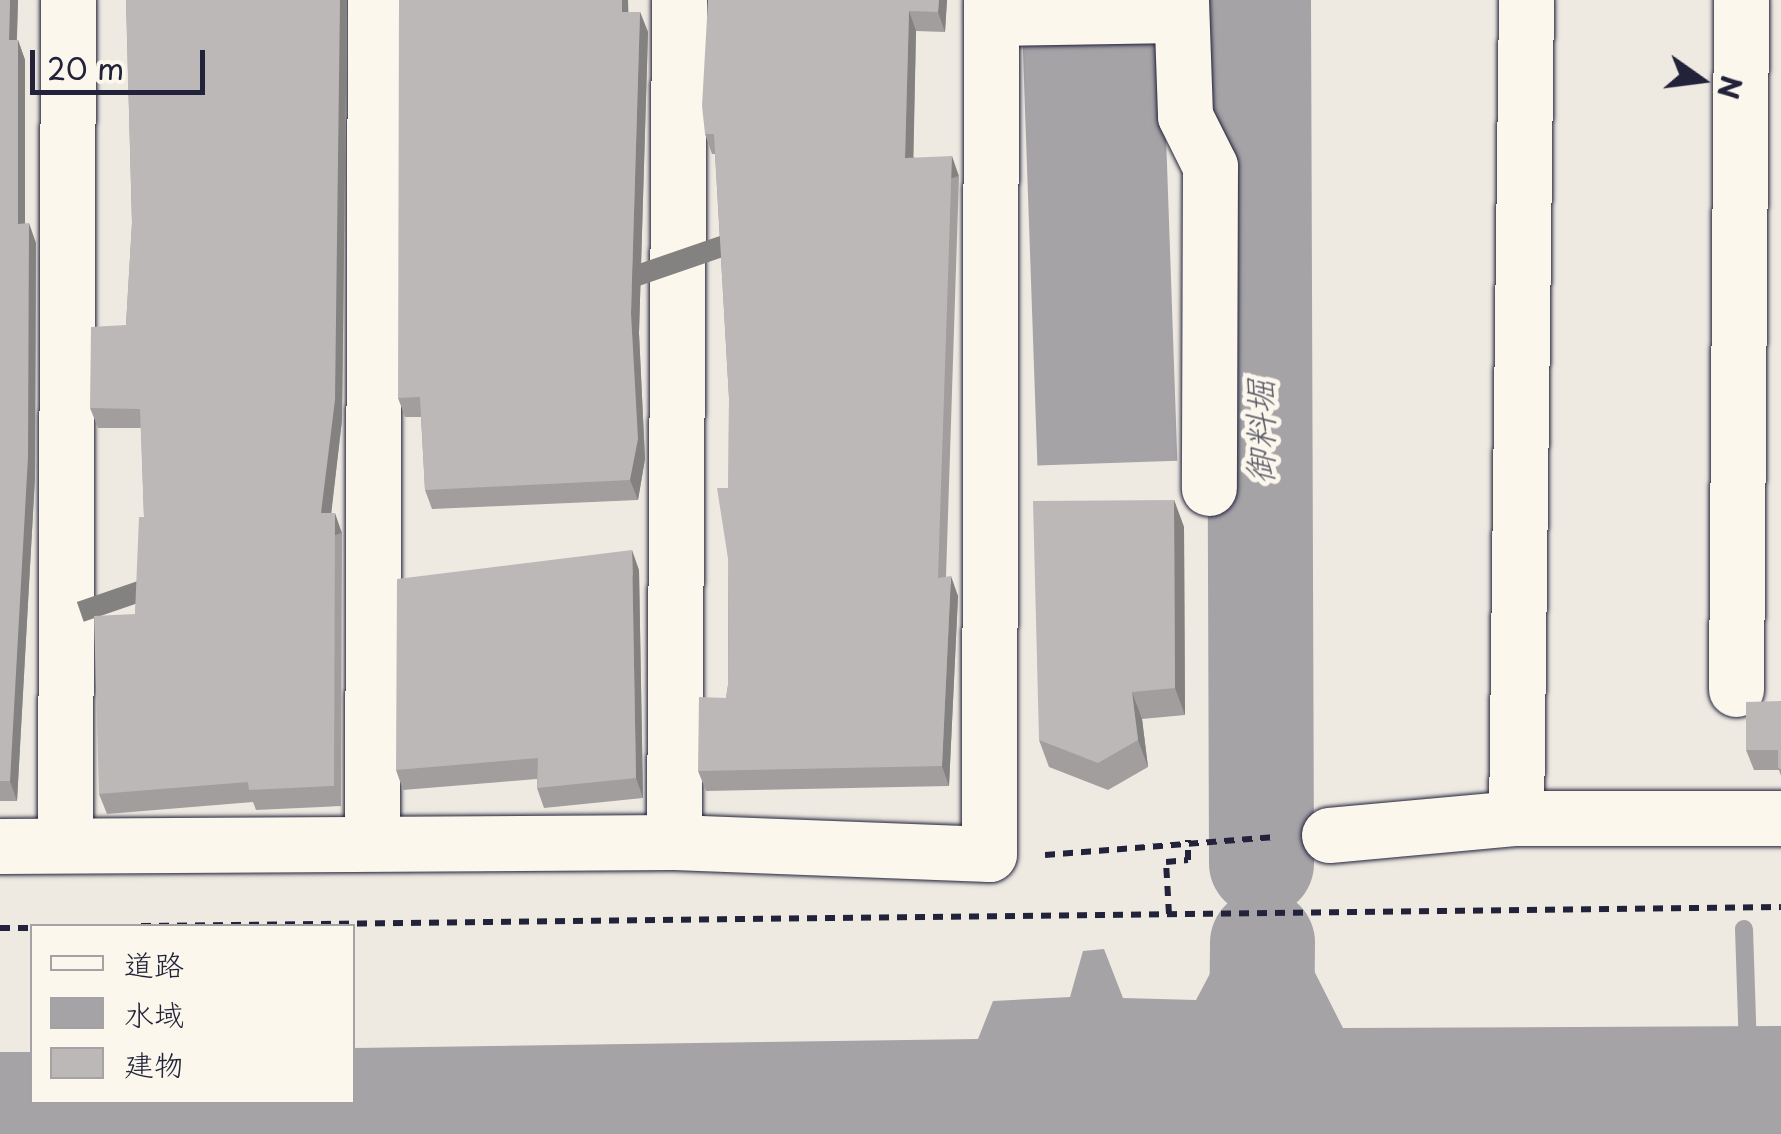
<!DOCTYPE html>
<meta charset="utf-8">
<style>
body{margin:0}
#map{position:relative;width:1781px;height:1134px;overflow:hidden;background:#eeeae2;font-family:"Playpen Sans","Klee One",sans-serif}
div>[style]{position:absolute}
.water>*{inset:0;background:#a6a3a7;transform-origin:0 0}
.stream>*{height:18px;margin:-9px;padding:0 9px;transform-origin:9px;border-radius:9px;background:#a6a3a7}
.river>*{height:105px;margin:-52.5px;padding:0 52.5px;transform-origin:52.5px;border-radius:52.5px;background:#a6a3a7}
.path>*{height:6px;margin-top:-3px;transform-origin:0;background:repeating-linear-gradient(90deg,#22223b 0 10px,transparent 0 18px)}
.roads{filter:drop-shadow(0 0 2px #22223b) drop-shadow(0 0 2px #22223b)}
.minor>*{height:55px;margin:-27.5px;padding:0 27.5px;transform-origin:27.5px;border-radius:27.5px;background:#fbf7ec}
.wall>*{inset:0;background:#a29e9e}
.shaded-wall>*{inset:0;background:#848181;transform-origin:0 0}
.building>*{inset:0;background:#bcb8b8}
span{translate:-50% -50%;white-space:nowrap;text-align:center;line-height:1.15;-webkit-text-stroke:10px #fbf7ec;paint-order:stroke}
.water-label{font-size:35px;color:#575666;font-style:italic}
.legend{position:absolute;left:30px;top:924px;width:325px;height:180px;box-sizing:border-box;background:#fbf7ec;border:2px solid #a4a2a5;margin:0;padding:12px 18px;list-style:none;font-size:30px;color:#22223b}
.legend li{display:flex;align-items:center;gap:20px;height:50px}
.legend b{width:50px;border:2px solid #a4a2a5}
.north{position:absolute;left:1651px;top:30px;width:100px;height:100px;-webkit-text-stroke:8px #fbf7ec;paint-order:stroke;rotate:104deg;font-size:28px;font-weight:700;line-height:40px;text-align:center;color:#22223b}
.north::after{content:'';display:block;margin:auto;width:35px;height:45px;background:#22223b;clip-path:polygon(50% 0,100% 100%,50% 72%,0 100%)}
.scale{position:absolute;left:30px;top:50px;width:175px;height:45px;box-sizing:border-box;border:5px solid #22223b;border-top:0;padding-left:12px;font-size:30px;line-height:35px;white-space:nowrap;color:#22223b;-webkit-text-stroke:8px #fbf7ec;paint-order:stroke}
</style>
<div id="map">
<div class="water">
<div style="left:1162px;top:21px;width:440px;height:140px;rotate:88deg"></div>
<div style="clip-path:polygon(1104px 949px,1123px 998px,1196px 1000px,1223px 949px,1303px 949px,1343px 1028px,1781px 1026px,1781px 1134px,0 1134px,0 1052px,32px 1052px,32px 1102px,352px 1102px,353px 1048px,978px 1039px,993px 1001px,1070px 997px,1083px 951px)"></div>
</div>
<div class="stream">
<div style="left:1744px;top:929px;width:120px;rotate:88.1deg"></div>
</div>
<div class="river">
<div style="left:1258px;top:0;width:863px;rotate:89.8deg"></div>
<div style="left:1260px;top:1134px;width:192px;rotate:-89.4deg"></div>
</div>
<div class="path">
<div style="left:1045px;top:855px;width:228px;rotate:-4.5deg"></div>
<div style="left:1169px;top:914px;width:52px;rotate:-93.3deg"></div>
<div style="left:1166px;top:862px;width:22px;rotate:-5deg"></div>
<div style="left:1188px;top:860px;width:20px;rotate:-90deg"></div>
<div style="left:141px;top:926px;width:1640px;rotate:-0.66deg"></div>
<div style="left:0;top:928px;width:32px"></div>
</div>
<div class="roads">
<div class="minor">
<div style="left:1181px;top:0;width:116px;rotate:88deg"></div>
<div style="left:1185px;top:116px;width:56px;rotate:63.4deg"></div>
<div style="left:1210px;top:166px;width:322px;rotate:90.2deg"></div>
<div style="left:991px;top:18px;width:190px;rotate:-0.9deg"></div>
<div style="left:1736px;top:689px;width:689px;rotate:-89.58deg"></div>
<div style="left:1516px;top:818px;width:818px;rotate:-89.3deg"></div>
<div style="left:1329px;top:835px;width:188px;rotate:-5.2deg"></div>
<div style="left:1516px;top:818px;width:265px"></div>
<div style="left:372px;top:840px;width:840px;rotate:-89.8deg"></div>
<div style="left:674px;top:842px;width:842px;rotate:-89.66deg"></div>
<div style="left:65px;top:845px;width:845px;rotate:-89.8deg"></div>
<div style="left:0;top:846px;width:674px;rotate:-0.34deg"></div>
<div style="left:674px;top:842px;width:315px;rotate:2.2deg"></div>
<div style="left:989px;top:854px;width:854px;rotate:-89.87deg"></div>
</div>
</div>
<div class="wall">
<div style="clip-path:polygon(0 0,18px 0,17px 40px,18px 40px,25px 60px,25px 223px,36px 243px,35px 477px,17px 801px,0 801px)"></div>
<div style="clip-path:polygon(126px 0,347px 0,342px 420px,331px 513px,342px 533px,341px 806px,256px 810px,253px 802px,107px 814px,99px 794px,135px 614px,144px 517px,141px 428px,98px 428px,90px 408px,126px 325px,132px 223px)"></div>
<div style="clip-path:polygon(708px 0,947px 0,945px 32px,916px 31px,913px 157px,959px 176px,946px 577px,958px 596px,949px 786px,706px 791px,698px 771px,726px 698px,728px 685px,729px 398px,715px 154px,712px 154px,705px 134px)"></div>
<div style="clip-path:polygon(629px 12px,640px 12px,648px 32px,639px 333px,645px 459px,638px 500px,432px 509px,425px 490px,421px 417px,405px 417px,398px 398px)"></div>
<div style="clip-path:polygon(1174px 500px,1184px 527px,1185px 715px,1142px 719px,1148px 767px,1108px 790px,1049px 767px,1039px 740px)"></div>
<div style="clip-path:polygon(639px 570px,643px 798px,544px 808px,537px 788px,537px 779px,403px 790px,396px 770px)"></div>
<div style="clip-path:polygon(1781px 701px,1781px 776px,1779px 770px,1754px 770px,1746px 750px)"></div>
</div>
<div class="shaded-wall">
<div style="clip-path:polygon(10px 0,18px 0,16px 60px,9px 40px)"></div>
<div style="clip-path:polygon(340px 0,347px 0,342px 420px,329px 533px,321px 513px)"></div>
<div style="clip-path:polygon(622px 0,628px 0,629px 32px,622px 12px)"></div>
<div style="clip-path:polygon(939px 0,947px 0,945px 32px,938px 12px)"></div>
<div style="clip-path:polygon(909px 11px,916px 31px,913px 178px,905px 158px)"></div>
<div style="clip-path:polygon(640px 12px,648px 32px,639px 333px,645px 459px,638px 500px,630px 480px,631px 313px)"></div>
<div style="clip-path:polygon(18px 40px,25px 60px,25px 244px,18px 224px)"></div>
<div style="left:952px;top:156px;width:21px;height:422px;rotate:71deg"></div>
<div style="clip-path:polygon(29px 223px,36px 243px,35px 477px,17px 801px,10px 781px)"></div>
<div style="clip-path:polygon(1174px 500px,1184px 527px,1185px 715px,1175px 688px)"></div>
<div style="left:335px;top:513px;width:21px;height:273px;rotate:71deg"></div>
<div style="clip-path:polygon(632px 550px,639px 570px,643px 798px,636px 778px)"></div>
<div style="clip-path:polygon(951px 576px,958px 596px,949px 786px,942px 766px)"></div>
<div style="clip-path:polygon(1132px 692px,1142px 719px,1148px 767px,1138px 740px)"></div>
</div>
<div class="building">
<div style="clip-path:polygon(0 0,10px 0,9px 40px,18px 40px,18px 224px,29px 223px,28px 457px,10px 781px,0 781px)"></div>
<div style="clip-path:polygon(126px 0,340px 0,335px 400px,321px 513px,335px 513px,334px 786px,249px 790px,248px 782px,99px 794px,94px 616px,135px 614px,139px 517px,144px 517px,140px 409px,90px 408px,91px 327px,126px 325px,132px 223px)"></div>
<div style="clip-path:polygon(399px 0,622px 0,622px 12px,640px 12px,631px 313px,638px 439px,630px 480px,425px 490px,420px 397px,398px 398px)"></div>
<div style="clip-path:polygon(708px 0,939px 0,938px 12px,909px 11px,905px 158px,952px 156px,938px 578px,951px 576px,942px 766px,698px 771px,699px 697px,726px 698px,728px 685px,729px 565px,717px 488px,728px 488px,729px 398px,714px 134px,705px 134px,702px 106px)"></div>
<div style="clip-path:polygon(1174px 500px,1175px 688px,1132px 692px,1138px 740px,1098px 763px,1039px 740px,1033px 501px)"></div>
<div style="clip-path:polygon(632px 550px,636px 778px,537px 788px,538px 758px,396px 770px,397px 579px)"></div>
<div style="clip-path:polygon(1781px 701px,1781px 769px,1778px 768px,1778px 750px,1746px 750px,1746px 702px)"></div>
</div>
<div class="water-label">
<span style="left:1259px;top:432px;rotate:-90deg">御料堀</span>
</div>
<ul class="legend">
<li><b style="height:12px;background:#fbf7ec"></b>道路</li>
<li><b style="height:28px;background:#a6a3a7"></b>水域</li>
<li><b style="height:28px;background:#bcb8b8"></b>建物</li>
</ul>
<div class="north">N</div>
<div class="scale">20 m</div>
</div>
